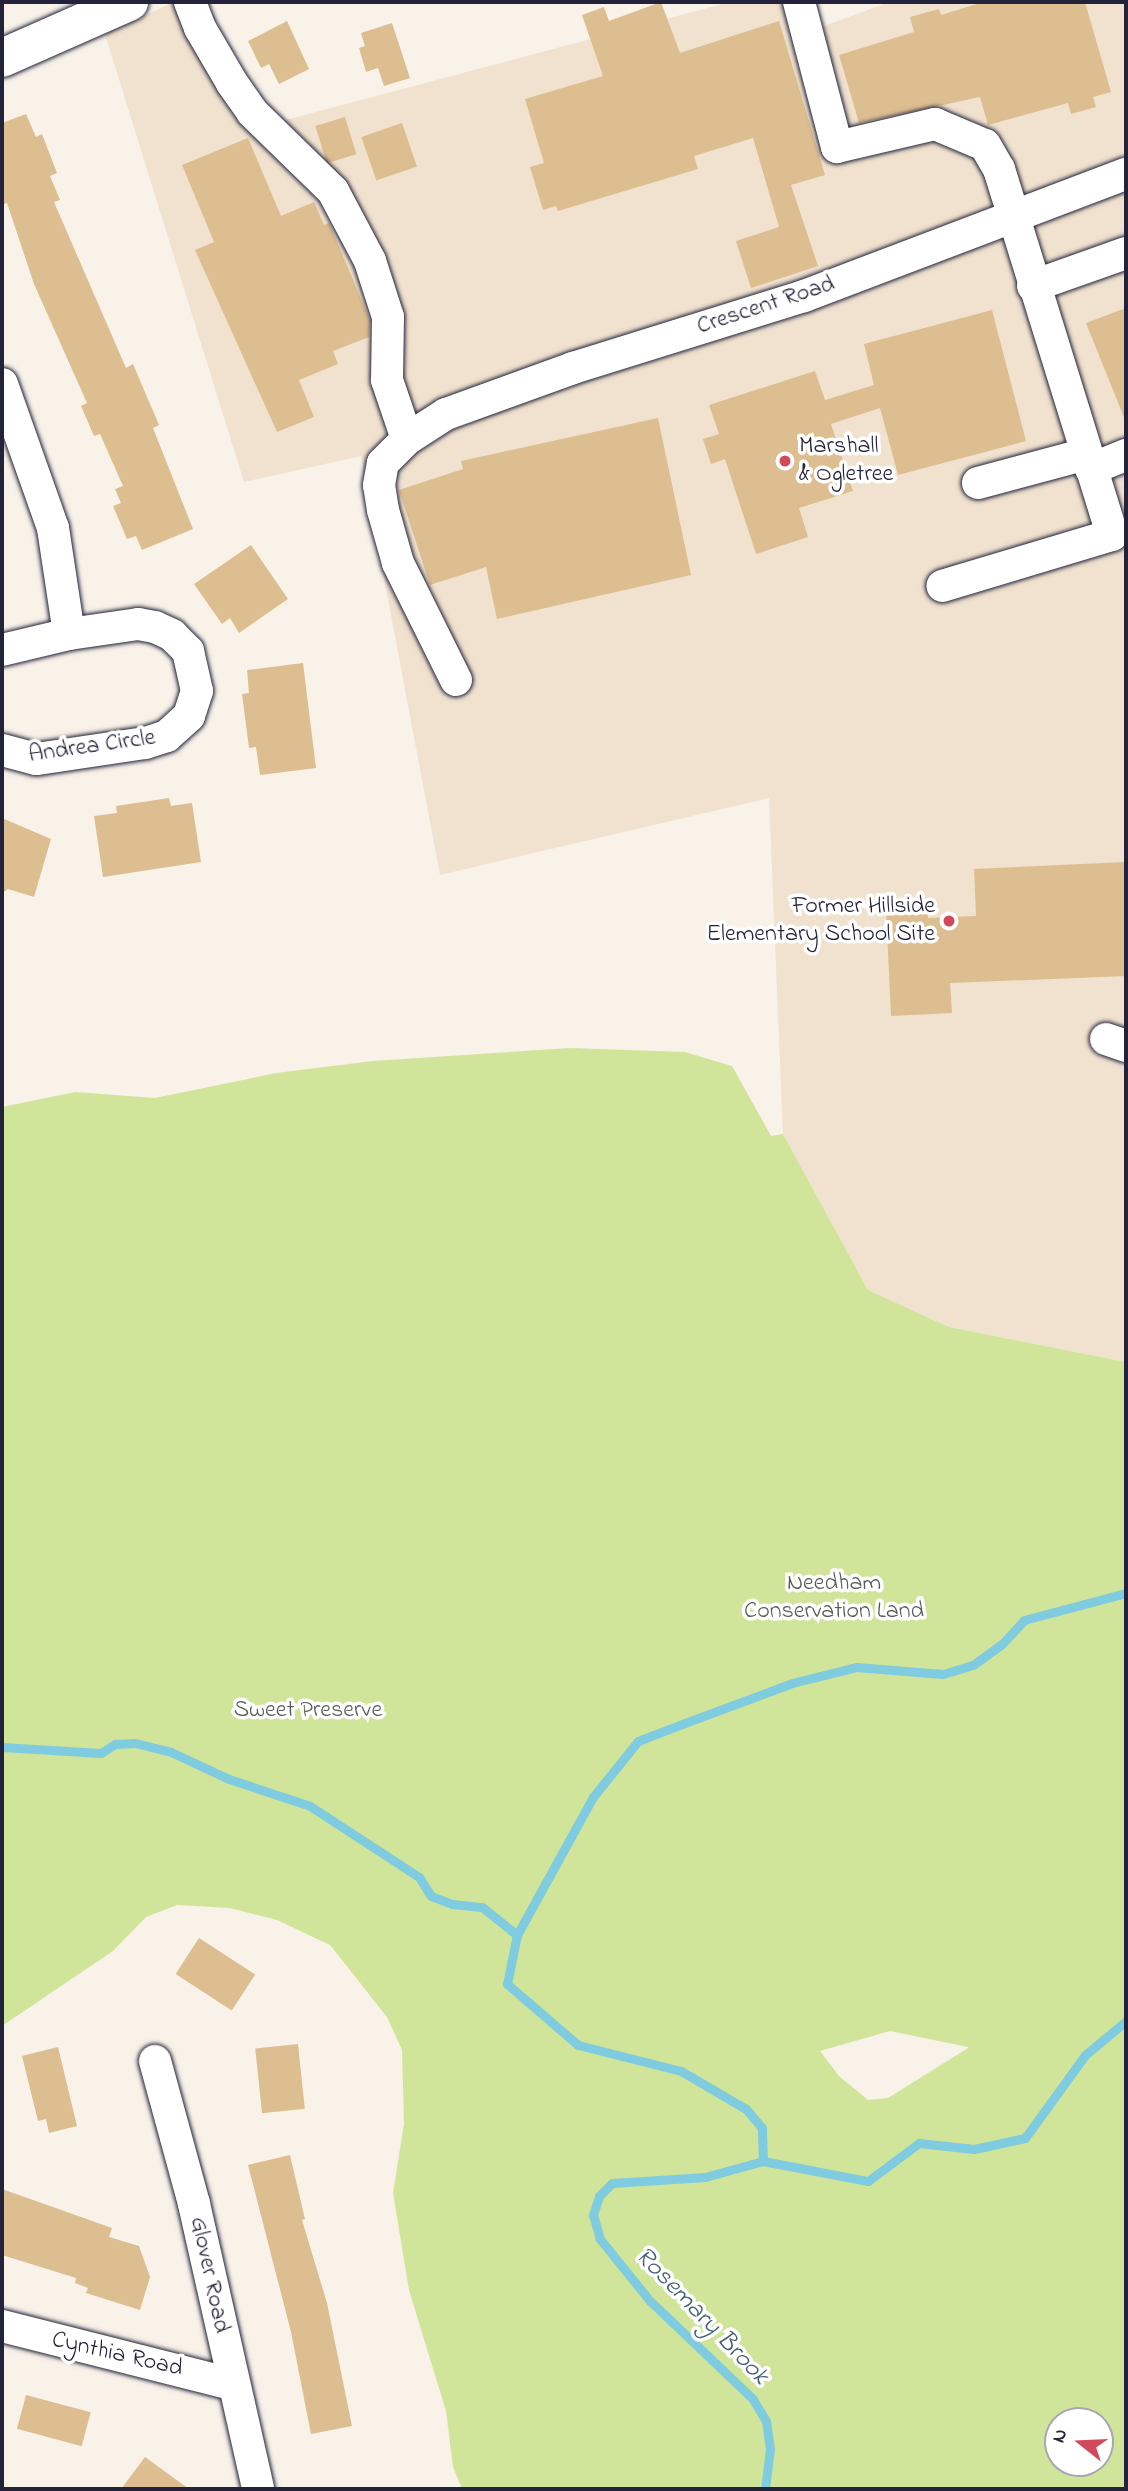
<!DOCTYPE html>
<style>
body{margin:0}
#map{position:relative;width:1128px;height:2491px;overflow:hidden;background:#f8f2e9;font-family:"Indie Flower",sans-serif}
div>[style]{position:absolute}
.built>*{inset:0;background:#f0e2ce}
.green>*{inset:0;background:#d0e59a}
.stream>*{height:9px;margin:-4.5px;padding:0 4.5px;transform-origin:4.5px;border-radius:4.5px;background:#7fcbdf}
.building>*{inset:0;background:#ddbe90;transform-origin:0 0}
.roads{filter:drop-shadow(0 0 2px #22223b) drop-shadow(0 0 2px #22223b)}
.minor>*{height:32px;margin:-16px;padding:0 16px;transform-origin:16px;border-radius:16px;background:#fff}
.major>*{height:38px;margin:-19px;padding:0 19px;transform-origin:19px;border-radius:19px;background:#fff}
.dots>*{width:19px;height:19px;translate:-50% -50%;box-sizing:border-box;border:4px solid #fff;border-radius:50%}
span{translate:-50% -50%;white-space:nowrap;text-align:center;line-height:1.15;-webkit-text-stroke:7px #fff;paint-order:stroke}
.street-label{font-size:24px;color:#22223b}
.poi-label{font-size:24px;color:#22223b}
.left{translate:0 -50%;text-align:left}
.right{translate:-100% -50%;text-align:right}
.park-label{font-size:24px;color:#565c58}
.water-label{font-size:26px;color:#435d74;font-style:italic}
.frame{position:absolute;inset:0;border:4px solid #22223b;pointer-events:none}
.north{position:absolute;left:1044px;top:2407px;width:70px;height:70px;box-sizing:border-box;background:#fff;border:2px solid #a7a7b1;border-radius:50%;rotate:288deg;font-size:19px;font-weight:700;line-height:28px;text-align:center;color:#22223b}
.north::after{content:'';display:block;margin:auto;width:24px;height:32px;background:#d1495b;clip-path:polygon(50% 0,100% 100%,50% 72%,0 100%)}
</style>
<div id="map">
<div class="built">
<div style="clip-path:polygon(174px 2px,208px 2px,240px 79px,282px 121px,730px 2px,794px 2px,803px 34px,889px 2px,1126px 2px,1126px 1362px,949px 1327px,868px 1290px,783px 1134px,769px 798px,440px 875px,361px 456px,244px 482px,105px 34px)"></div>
</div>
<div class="green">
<div style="clip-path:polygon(evenodd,570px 1048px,685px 1052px,732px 1066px,771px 1136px,783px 1134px,868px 1290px,949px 1327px,1126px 1362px,1126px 2489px,462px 2489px,453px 2467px,446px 2411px,409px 2290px,393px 2193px,404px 2124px,402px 2050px,387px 2017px,330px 1945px,277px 1920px,230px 1908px,177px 1905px,146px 1917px,113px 1951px,2px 2026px,2px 1107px,75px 1092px,155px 1098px,276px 1073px,373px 1061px,570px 1048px,890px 2031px,968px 2047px,968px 2048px,888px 2098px,868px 2100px,839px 2076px,820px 2051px,890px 2031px,570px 1048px,1100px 2421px,1100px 2463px,1058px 2463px,1058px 2421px,1100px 2421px)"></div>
</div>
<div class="stream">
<div style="left:2px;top:1747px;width:99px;rotate:3.5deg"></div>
<div style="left:101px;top:1753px;width:17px;rotate:-33deg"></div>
<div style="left:115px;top:1744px;width:20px;rotate:-3deg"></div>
<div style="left:135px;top:1743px;width:37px;rotate:14deg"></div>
<div style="left:171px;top:1752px;width:64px;rotate:25deg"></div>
<div style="left:229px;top:1779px;width:85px;rotate:18.4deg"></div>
<div style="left:310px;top:1806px;width:130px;rotate:33.1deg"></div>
<div style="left:419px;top:1877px;width:22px;rotate:58deg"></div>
<div style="left:431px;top:1896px;width:22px;rotate:21deg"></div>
<div style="left:452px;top:1904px;width:30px;rotate:6deg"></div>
<div style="left:482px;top:1907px;width:45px;rotate:38.7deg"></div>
<div style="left:763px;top:2161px;width:33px;rotate:-92deg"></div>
<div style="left:762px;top:2128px;width:25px;rotate:-130deg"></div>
<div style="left:746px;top:2109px;width:75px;rotate:-149.7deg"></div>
<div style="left:681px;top:2071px;width:106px;rotate:-165.8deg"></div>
<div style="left:578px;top:2045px;width:94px;rotate:-139.3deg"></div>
<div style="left:507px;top:1984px;width:50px;rotate:-78.5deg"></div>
<div style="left:517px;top:1935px;width:158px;rotate:-61.2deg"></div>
<div style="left:593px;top:1797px;width:72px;rotate:-51.2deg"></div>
<div style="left:638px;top:1741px;width:47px;rotate:-21.1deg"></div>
<div style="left:682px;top:1724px;width:117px;rotate:-20.4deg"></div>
<div style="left:792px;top:1683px;width:66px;rotate:-14deg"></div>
<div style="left:856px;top:1667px;width:87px;rotate:4.6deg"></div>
<div style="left:943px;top:1674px;width:31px;rotate:-17deg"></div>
<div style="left:973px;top:1665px;width:34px;rotate:-36deg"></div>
<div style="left:1001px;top:1645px;width:34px;rotate:-47deg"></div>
<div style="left:1024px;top:1620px;width:106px;rotate:-14.8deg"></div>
<div style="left:765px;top:2489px;width:40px;rotate:-82.9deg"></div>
<div style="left:770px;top:2449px;width:28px;rotate:-98deg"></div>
<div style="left:766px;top:2421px;width:26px;rotate:-121deg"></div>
<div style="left:753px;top:2399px;width:142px;rotate:-136.4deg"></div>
<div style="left:650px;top:2301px;width:80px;rotate:-128.9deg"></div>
<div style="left:600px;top:2239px;width:25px;rotate:-106deg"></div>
<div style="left:593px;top:2215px;width:20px;rotate:-72deg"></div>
<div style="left:599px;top:2196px;width:18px;rotate:-45deg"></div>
<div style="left:612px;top:2183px;width:93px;rotate:-3.7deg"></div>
<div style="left:705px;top:2177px;width:60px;rotate:-15.4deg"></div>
<div style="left:763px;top:2161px;width:107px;rotate:10.8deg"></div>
<div style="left:868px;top:2181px;width:64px;rotate:-36.7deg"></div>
<div style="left:919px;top:2143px;width:55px;rotate:6.2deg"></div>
<div style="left:974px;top:2149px;width:52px;rotate:-12.2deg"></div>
<div style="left:1025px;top:2138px;width:102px;rotate:-54.1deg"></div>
<div style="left:1085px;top:2055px;width:53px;rotate:-39.7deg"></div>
</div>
<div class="building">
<div style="clip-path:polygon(661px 2px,680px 53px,779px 21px,825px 175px,791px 185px,818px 266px,751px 288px,736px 241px,779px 227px,753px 138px,694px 156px,698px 169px,558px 211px,556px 206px,543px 210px,530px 167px,544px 163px,525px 99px,603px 76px,582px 15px,604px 7px,609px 21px)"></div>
<div style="clip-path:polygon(983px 2px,1085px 2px,1111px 92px,1093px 97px,1096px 107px,1071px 114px,1068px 103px,988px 125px,980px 97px,859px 123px,839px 55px,914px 32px,910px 17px,939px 9px,941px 15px)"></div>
<div style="clip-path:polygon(287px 21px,309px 69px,279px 84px,269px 64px,261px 68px,248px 41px)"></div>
<div style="clip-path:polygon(392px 23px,410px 78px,384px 86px,378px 68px,366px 72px,359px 48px,365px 46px,361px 33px)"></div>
<div style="clip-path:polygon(26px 114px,36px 137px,42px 134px,57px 173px,50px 176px,60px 200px,54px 202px,126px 368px,133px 364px,159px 425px,153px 428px,193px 529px,142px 550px,136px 536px,127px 539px,113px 506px,121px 503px,115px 489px,123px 486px,100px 434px,94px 436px,81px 406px,87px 403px,34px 284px,7px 203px,2px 205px,2px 123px)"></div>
<div style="left:345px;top:117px;width:39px;height:31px;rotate:73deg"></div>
<div style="left:402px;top:123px;width:46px;height:43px;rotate:71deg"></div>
<div style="clip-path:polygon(248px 138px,281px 216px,314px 202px,324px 225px,329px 223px,370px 320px,369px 337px,333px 351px,338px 364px,299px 380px,314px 417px,277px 432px,195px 250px,214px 242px,182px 165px)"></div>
<div style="clip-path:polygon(1126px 308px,1126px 420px,1125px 420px,1086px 323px)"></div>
<div style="clip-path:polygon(992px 310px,1026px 441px,898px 475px,880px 408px,831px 424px,853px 491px,799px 508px,808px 537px,756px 554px,725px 459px,711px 464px,703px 439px,719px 434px,709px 405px,815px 371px,825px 400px,874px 385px,864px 344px)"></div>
<div style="clip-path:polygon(658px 418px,691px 575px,497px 619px,486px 567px,430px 585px,399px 490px,463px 469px,461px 461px)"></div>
<div style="clip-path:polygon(251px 545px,288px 599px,239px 633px,230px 618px,222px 624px,194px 584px)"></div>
<div style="clip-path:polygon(303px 663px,316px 768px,260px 775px,256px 747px,249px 748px,242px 694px,249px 693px,247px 670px)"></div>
<div style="clip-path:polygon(169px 798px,171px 806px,192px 803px,201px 862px,103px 877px,94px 816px,117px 813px,116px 806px)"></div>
<div style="clip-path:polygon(2px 818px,51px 839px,34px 897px,8px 889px,2px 893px)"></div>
<div style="clip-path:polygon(1126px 862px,1126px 976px,950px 983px,952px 1013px,891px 1016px,886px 909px,928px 907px,928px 918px,976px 916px,974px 869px)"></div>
<div style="left:199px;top:1938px;width:67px;height:43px;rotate:33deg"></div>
<div style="left:298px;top:2044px;width:65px;height:43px;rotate:84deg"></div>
<div style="clip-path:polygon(58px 2047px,77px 2126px,49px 2133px,46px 2119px,38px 2121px,22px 2056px)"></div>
<div style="clip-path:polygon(290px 2155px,305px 2219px,302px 2220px,327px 2303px,352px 2426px,311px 2434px,291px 2332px,248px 2165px)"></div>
<div style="clip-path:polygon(2px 2189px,112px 2228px,109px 2237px,139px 2246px,150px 2277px,140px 2310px,86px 2293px,88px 2288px,75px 2283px,76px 2278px,2px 2255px)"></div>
<div style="left:26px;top:2395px;width:67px;height:35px;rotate:15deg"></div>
<div style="clip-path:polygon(145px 2457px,189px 2489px,121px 2489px)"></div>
</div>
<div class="roads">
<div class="minor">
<div style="left:190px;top:2px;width:28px;rotate:69deg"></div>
<div style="left:200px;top:28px;width:64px;rotate:59.8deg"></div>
<div style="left:232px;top:83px;width:35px;rotate:55deg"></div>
<div style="left:252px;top:112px;width:113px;rotate:44.3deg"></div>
<div style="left:333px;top:191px;width:79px;rotate:62.1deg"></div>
<div style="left:370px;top:261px;width:59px;rotate:72.2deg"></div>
<div style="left:388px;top:317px;width:63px;rotate:90.9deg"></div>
<div style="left:387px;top:380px;width:62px;rotate:71.3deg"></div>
<div style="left:799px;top:2px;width:150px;rotate:75.3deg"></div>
<div style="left:837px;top:147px;width:101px;rotate:-13.2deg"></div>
<div style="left:935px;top:124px;width:54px;rotate:22.8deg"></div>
<div style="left:985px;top:145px;width:28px;rotate:60deg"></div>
<div style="left:999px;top:169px;width:383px;rotate:72.8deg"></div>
<div style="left:1112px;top:535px;width:177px;rotate:163.3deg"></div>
<div style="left:1033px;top:286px;width:99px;rotate:-19.5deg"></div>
<div style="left:2px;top:384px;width:153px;rotate:70.5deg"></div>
<div style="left:53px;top:528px;width:107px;rotate:81.4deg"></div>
<div style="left:1091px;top:469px;width:38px;rotate:-22deg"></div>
<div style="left:978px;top:483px;width:112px;rotate:-15deg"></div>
<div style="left:2px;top:650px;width:69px;rotate:-13.4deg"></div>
<div style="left:69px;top:634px;width:70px;rotate:-8.2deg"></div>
<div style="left:138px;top:624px;width:17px;rotate:10deg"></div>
<div style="left:155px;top:627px;width:19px;rotate:25deg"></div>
<div style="left:172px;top:635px;width:23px;rotate:45deg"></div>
<div style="left:188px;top:651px;width:41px;rotate:77.3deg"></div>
<div style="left:197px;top:691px;width:26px;rotate:108deg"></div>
<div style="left:189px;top:716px;width:30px;rotate:138deg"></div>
<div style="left:167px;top:736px;width:23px;rotate:162deg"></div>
<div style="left:145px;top:743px;width:110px;rotate:171.6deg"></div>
<div style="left:36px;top:759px;width:35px;rotate:-165deg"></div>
<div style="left:456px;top:680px;width:131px;rotate:-116.4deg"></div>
<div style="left:398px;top:563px;width:55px;rotate:-105.8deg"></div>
<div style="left:383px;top:510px;width:25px;rotate:-99deg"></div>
<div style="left:379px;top:485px;width:22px;rotate:-80deg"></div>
<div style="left:383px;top:463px;width:34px;rotate:-45deg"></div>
<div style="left:407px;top:439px;width:46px;rotate:-32.7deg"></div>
<div style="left:446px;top:414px;width:135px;rotate:-19.9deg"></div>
<div style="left:573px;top:368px;width:242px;rotate:-17.3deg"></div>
<div style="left:804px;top:296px;width:344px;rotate:-20.8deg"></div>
<div style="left:1106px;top:1039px;width:21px;rotate:19deg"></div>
<div style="left:155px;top:2061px;width:148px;rotate:74.7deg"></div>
<div style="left:194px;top:2204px;width:292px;rotate:77.3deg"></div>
<div style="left:2px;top:2326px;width:237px;rotate:14.2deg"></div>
</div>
<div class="major">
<div style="left:2px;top:58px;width:139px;rotate:-23.8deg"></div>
</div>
</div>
<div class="dots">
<div style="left:785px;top:461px;background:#d1495b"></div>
<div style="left:949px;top:921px;background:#d1495b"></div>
</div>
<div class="street-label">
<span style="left:766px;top:306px;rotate:-18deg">Crescent Road</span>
<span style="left:92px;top:747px;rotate:-8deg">Andrea Circle</span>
<span style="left:209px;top:2275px;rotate:78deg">Glover Road</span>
<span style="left:117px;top:2355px;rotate:13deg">Cynthia Road</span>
</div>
<div class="poi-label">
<span class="left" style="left:799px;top:461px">Marshall<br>&amp; Ogletree</span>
<span class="right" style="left:935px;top:921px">Former Hillside<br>Elementary School Site</span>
</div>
<div class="park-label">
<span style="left:834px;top:1598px">Needham<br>Conservation Land</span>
<span style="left:308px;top:1711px">Sweet Preserve</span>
</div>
<div class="water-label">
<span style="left:701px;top:2317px;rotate:46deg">Rosemary Brook</span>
</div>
<div class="frame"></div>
<div class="north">N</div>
</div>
